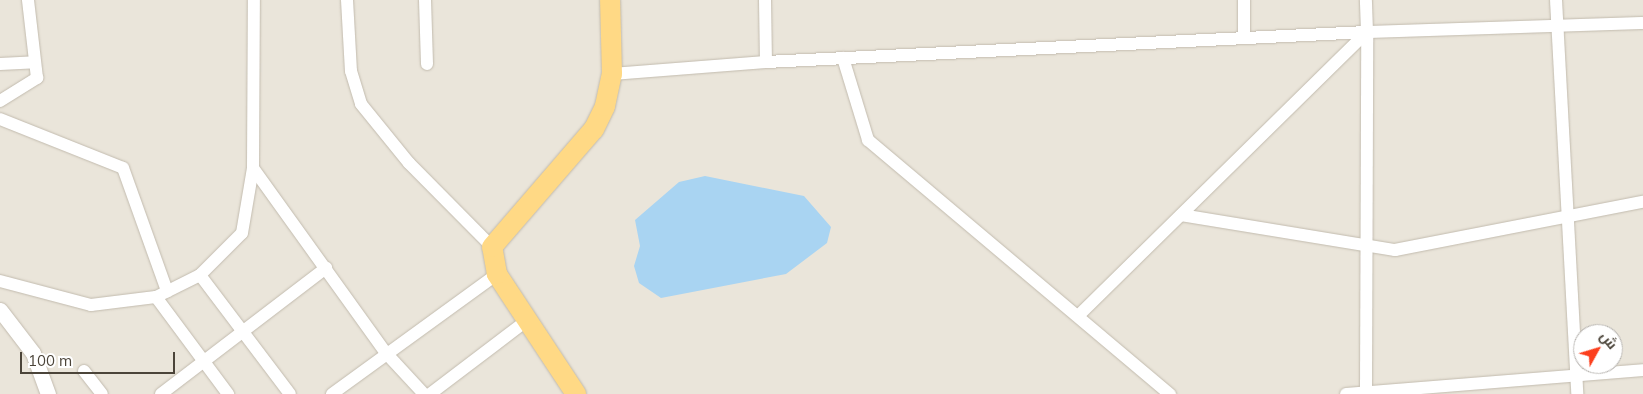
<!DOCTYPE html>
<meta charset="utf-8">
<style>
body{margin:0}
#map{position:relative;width:1643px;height:394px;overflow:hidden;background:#f6f3ec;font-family:Mulish,Cairo,sans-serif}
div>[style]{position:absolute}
.residential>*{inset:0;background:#eae5da}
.water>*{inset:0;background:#a9d4f2}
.roads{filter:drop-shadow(0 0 1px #c2bbae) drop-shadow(0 0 1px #c2bbae)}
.minor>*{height:12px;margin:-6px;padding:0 6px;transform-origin:6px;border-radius:6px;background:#fff}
.tertiary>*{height:15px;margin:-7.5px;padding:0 7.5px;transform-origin:7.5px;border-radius:7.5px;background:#fff}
.trunk>*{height:20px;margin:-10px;padding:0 10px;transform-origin:10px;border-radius:10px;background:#ffd985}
span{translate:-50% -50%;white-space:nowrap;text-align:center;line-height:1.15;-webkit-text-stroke:4px #fff;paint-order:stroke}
.north{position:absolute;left:1573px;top:324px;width:50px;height:50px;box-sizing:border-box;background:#fff;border:1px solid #b7b4b0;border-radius:50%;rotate:51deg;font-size:14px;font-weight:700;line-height:20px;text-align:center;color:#4b4439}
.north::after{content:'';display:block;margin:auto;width:18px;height:22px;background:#fc3f1d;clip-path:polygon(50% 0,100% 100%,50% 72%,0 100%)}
.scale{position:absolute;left:20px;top:352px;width:155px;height:22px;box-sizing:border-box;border:2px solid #4b4439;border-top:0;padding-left:6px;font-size:15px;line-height:18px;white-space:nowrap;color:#4b4439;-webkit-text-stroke:4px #fff;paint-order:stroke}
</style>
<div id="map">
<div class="residential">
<div style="clip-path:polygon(evenodd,0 0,1643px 0,1643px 394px,0 394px,0 0,1583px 334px,1613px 334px,1613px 364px,1583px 364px,1583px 334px)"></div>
</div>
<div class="water">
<div style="clip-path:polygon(705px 176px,804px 196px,831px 227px,827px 243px,786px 274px,661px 298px,639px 283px,634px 266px,640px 246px,635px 220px,679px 182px)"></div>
</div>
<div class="roads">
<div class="minor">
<div style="left:347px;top:0;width:71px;rotate:86.8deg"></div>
<div style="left:351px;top:71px;width:34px;rotate:73deg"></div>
<div style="left:361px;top:104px;width:76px;rotate:50.9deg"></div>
<div style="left:409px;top:163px;width:118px;rotate:45.3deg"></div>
<div style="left:425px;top:0;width:64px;rotate:88.2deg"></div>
<div style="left:765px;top:0;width:62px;rotate:89.1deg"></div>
<div style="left:1244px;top:0;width:38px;rotate:90deg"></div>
<div style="left:1556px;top:0;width:395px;rotate:86.9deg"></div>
<div style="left:843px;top:58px;width:86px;rotate:73deg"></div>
<div style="left:868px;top:140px;width:395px;rotate:40.1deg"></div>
<div style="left:0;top:64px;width:35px;rotate:-3deg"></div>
<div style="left:612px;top:74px;width:154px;rotate:-4.5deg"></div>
<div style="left:766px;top:62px;width:602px;rotate:-2.86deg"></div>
<div style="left:1367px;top:32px;width:276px;rotate:-1.9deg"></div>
<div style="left:0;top:101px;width:44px;rotate:-31.9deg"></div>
<div style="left:37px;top:78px;width:79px;rotate:-96.6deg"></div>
<div style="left:0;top:119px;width:132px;rotate:21.7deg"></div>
<div style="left:123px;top:168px;width:131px;rotate:70.3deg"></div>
<div style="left:253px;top:168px;width:228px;rotate:54.3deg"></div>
<div style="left:386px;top:353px;width:56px;rotate:47.2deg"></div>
<div style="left:1181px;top:215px;width:217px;rotate:9.3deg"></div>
<div style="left:1395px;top:250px;width:253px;rotate:-11deg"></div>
<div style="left:200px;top:275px;width:149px;rotate:52.9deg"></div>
<div style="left:0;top:281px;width:94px;rotate:14.8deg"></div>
<div style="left:91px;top:305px;width:65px;rotate:-7deg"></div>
<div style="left:156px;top:297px;width:49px;rotate:-26.6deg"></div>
<div style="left:200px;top:275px;width:59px;rotate:-45deg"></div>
<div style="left:242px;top:233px;width:66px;rotate:-80.4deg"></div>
<div style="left:253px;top:168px;width:168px;rotate:-89.7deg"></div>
<div style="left:156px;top:297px;width:121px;rotate:53.4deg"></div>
<div style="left:1079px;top:315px;width:404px;rotate:-44.5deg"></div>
<div style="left:1367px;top:32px;width:32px;rotate:-92deg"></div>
<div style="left:84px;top:371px;width:29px;rotate:52deg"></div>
<div style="left:1366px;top:392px;width:360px;rotate:-89.8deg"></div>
<div style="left:161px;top:394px;width:208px;rotate:-37.4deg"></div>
<div style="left:332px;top:394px;width:204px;rotate:-36deg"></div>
<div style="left:430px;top:394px;width:119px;rotate:-37.2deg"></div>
<div style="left:1346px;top:394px;width:298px;rotate:-4.6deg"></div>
</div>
<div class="tertiary">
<div style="left:0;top:310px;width:54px;rotate:52.5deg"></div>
<div style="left:33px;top:353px;width:44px;rotate:69.9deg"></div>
</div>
<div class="trunk">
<div style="left:576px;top:394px;width:144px;rotate:-123.4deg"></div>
<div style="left:497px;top:274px;width:27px;rotate:-100deg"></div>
<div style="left:492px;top:247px;width:156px;rotate:-49.2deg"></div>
<div style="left:594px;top:129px;width:25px;rotate:-64deg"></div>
<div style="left:605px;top:106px;width:33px;rotate:-78deg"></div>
<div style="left:612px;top:74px;width:74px;rotate:-91.5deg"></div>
</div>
</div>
<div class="north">ش</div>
<div class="scale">100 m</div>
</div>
